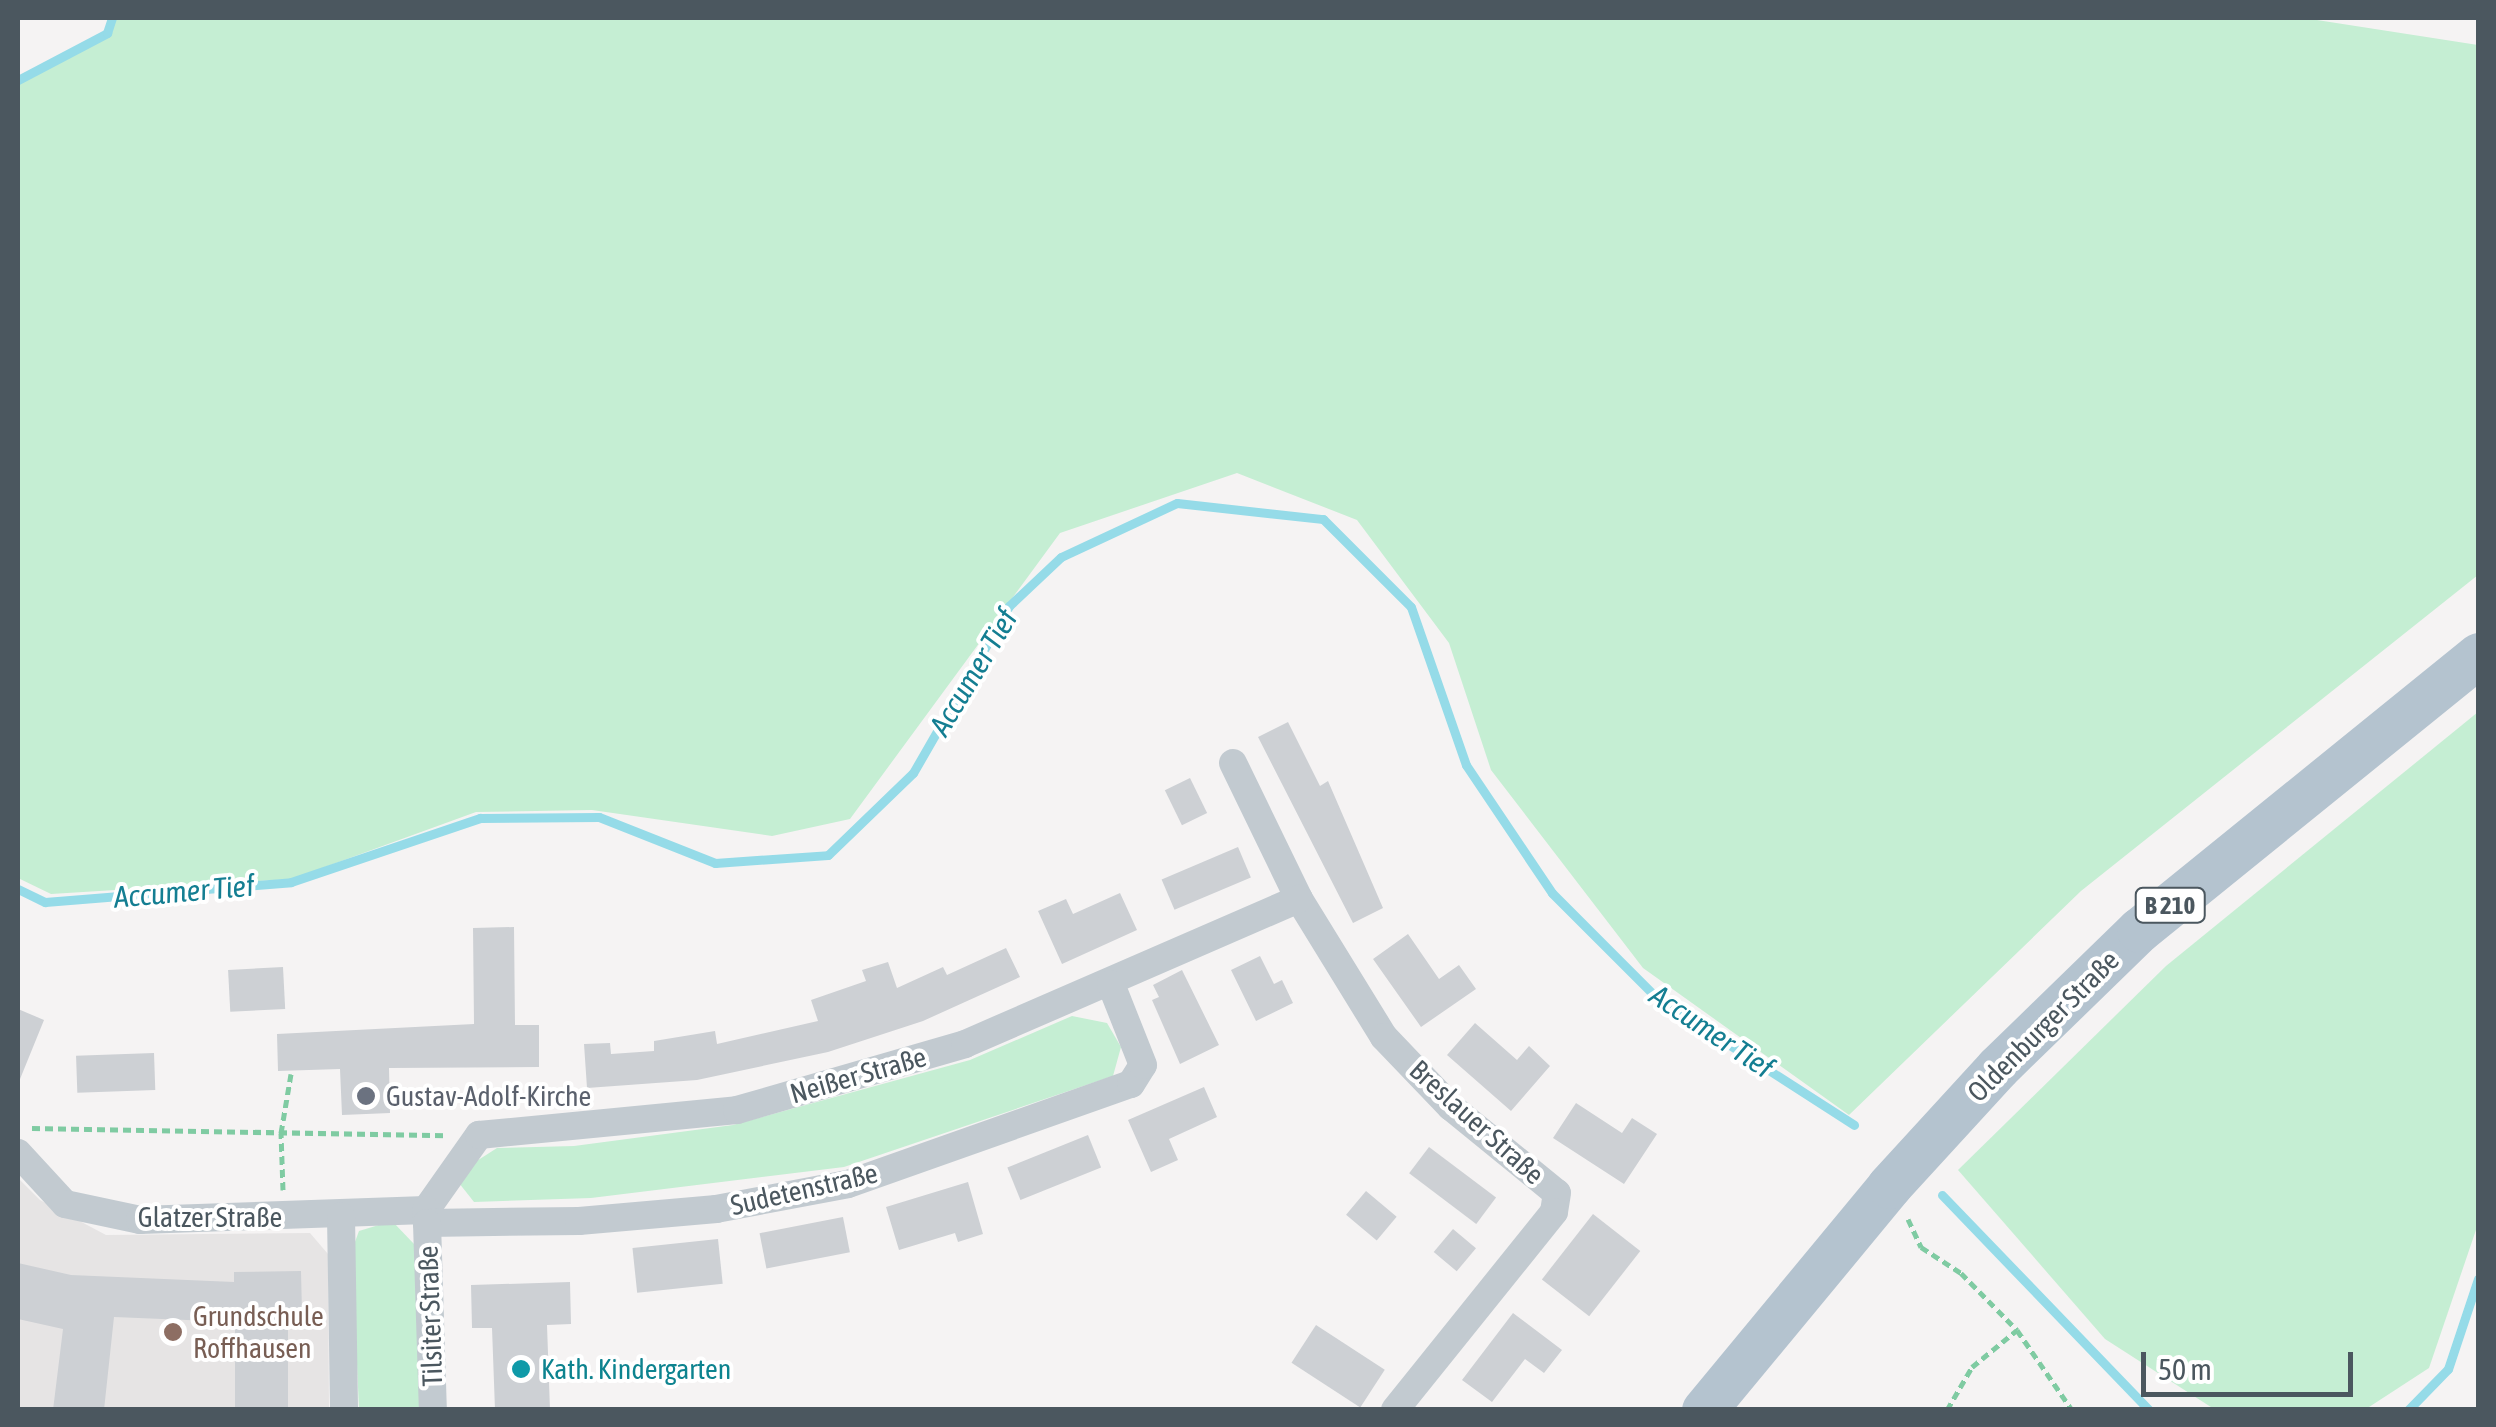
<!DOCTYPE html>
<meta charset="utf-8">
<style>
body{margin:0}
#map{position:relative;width:2496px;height:1427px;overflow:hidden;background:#f5f3f3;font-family:"Asap Condensed",sans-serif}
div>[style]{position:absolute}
.education>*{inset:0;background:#e6e4e4}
.green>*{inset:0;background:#c5eed3}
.stream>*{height:9px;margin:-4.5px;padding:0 4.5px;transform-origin:4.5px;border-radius:4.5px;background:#95dbe8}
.building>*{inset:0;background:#cdd0d4;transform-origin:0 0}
.path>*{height:5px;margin-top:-2.5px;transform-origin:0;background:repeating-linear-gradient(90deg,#7fcba2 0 8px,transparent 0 13px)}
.street>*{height:28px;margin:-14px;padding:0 14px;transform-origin:14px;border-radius:14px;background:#c2cad0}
.primary>*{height:45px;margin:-22.5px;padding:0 22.5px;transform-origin:22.5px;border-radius:22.5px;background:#b4c3cf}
.dots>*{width:28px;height:28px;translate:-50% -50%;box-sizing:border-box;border:5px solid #fff;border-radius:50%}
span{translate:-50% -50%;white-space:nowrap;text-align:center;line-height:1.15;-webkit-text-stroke:8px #fff;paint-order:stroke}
.shield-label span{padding:2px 8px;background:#fff;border:2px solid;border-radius:8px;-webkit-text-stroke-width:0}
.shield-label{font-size:25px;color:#4b575f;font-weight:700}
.street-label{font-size:28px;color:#4b575f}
.worship-label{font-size:28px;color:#5b616d}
.left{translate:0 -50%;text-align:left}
.education-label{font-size:28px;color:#785e54}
.culture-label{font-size:28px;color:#0d838f}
.water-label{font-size:30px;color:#147e92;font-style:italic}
.frame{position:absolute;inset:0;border:20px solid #4b575f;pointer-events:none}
.scale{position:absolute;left:2141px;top:1352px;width:212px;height:45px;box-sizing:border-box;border:5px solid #4b575f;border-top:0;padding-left:12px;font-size:30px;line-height:35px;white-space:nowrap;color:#4b575f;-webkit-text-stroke:8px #fff;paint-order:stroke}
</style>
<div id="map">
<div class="education">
<div style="clip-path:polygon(18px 1178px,40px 1200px,106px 1235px,310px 1233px,328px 1254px,329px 1409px,18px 1409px)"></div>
</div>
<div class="green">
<div style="clip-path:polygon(112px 18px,2304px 18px,2478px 45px,2478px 575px,2081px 891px,1849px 1115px,1643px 968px,1491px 770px,1449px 643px,1357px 520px,1237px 473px,1060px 533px,850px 819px,772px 836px,592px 810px,476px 812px,292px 879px,51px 894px,18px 878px,18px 80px,107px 33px)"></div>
<div style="clip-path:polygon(2478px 712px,2478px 1224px,2429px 1368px,2366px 1409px,2214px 1409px,2105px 1339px,1958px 1170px,2166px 966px)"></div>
<div style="clip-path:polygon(1072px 1016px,1107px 1023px,1121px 1047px,1113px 1076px,844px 1167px,591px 1198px,474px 1202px,459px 1183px,472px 1164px,497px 1148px,574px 1146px,733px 1125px,970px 1060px)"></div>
<div style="clip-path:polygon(392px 1221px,415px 1245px,420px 1409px,359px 1409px,352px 1250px,359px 1231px)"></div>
</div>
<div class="stream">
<div style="left:18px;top:80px;width:101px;rotate:-27.8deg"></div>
<div style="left:107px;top:33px;width:16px;rotate:-72deg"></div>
<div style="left:18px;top:889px;width:30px;rotate:26deg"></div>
<div style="left:45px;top:902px;width:247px;rotate:-4.6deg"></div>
<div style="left:291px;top:882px;width:200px;rotate:-18.7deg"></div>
<div style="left:480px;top:818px;width:119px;rotate:-0.5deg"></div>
<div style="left:599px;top:817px;width:125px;rotate:21.6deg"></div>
<div style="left:715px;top:863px;width:113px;rotate:-4deg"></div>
<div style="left:828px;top:855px;width:118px;rotate:-44deg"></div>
<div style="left:913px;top:773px;width:193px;rotate:-60.1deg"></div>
<div style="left:1009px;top:606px;width:71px;rotate:-43.3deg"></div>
<div style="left:1061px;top:557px;width:128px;rotate:-25deg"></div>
<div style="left:1177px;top:503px;width:147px;rotate:6.3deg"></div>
<div style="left:1323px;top:519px;width:124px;rotate:45deg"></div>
<div style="left:1411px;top:607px;width:167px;rotate:70.8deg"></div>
<div style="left:1466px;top:765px;width:154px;rotate:56.1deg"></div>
<div style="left:1552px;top:893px;width:150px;rotate:45deg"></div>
<div style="left:1658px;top:999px;width:233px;rotate:32.7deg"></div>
<div style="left:1942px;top:1195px;width:298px;rotate:46.1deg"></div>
<div style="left:2408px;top:1410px;width:57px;rotate:-45.7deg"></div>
<div style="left:2448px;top:1369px;width:95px;rotate:-71.6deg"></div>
</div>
<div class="building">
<div style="clip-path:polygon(1288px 722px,1320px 786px,1328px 781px,1383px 908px,1353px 923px,1258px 737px)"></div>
<div style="left:1190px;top:778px;width:39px;height:28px;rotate:64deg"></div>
<div style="left:1238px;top:847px;width:33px;height:83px;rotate:67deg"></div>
<div style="clip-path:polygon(1120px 893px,1137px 930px,1062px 964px,1038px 911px,1066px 899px,1073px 914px)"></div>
<div style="clip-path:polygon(514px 927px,515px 1025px,539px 1025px,539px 1067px,389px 1068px,390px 1113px,342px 1115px,340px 1069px,278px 1071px,277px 1034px,474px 1024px,473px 928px)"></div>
<div style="clip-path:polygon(1408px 934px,1439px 979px,1459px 965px,1476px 989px,1421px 1027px,1373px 959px)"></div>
<div style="clip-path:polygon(1006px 948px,1020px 977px,923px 1021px,828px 1052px,697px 1080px,587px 1088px,584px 1044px,610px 1043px,611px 1054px,654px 1051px,654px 1041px,715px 1031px,717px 1044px,818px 1021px,811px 1000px,866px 981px,862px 970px,888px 962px,897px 988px,943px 967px,947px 975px)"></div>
<div style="clip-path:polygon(1260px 956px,1274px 984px,1282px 980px,1293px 1003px,1256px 1021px,1231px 970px)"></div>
<div style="left:283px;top:967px;width:42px;height:55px;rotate:87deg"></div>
<div style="clip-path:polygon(1182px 970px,1219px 1045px,1180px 1064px,1152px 1000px,1159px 997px,1153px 985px)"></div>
<div style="clip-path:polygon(18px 1009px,44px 1020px,18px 1084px)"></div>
<div style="clip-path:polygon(1475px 1023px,1517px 1060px,1529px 1046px,1550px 1066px,1511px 1111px,1447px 1055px)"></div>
<div style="left:154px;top:1053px;width:37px;height:78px;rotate:88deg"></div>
<div style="clip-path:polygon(1204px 1087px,1217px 1117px,1169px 1139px,1178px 1160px,1151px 1172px,1128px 1120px)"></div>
<div style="clip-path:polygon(1576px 1103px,1622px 1133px,1632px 1118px,1657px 1134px,1624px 1184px,1553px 1138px)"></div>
<div style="left:1088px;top:1135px;width:35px;height:87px;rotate:68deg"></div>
<div style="left:1429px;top:1147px;width:84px;height:33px;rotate:37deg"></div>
<div style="clip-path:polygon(968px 1182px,983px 1234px,958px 1242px,955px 1233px,899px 1250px,886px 1207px)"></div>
<div style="left:1366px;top:1191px;width:40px;height:31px;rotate:40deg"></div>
<div style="left:1593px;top:1214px;width:60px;height:83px;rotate:38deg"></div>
<div style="left:843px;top:1217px;width:36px;height:85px;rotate:79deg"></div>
<div style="left:1453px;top:1229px;width:30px;height:30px;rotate:40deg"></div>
<div style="left:718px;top:1239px;width:45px;height:86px;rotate:84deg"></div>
<div style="clip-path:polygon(18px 1263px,71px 1275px,234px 1282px,234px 1272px,301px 1271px,302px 1313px,288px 1313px,288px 1410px,235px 1410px,235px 1322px,114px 1317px,104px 1410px,53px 1410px,63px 1329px,18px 1319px)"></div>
<div style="clip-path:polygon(570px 1282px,571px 1324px,547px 1325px,550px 1410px,495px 1410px,492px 1328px,472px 1328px,471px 1285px)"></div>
<div style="clip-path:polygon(1513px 1313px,1562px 1350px,1544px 1373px,1525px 1359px,1492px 1402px,1462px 1380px)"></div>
<div style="left:1316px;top:1325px;width:82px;height:45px;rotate:33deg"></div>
</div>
<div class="path">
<div style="left:32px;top:1128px;width:414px;rotate:1deg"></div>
<div style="left:283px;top:1190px;width:57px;rotate:-92deg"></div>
<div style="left:281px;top:1133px;width:60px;rotate:-80.4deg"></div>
<div style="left:1908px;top:1219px;width:31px;rotate:65deg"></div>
<div style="left:1921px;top:1247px;width:48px;rotate:33deg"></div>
<div style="left:1961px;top:1273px;width:80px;rotate:45.5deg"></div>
<div style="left:2017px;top:1330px;width:97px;rotate:55.5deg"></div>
<div style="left:1947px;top:1410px;width:50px;rotate:-59.8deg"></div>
<div style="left:1972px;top:1367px;width:58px;rotate:-39.4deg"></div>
</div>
<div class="street">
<div style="left:1233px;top:763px;width:151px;rotate:64.1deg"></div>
<div style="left:1299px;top:899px;width:162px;rotate:58.4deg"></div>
<div style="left:1384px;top:1037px;width:97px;rotate:46.3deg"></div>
<div style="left:1451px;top:1107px;width:136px;rotate:39.1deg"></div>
<div style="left:1557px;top:1193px;width:19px;rotate:99deg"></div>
<div style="left:1554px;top:1212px;width:254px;rotate:128.8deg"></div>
<div style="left:18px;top:1153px;width:69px;rotate:47.3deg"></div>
<div style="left:65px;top:1204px;width:77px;rotate:12deg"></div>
<div style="left:140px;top:1220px;width:286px;rotate:-2deg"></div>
<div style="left:426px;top:1210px;width:92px;rotate:-54.8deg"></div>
<div style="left:479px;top:1135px;width:259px;rotate:-5.5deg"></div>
<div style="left:737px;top:1110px;width:237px;rotate:-16.1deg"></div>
<div style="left:965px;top:1044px;width:364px;rotate:-23.5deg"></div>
<div style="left:426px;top:1210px;width:13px;rotate:86deg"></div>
<div style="left:427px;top:1223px;width:152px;rotate:-0.8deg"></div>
<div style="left:579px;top:1221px;width:138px;rotate:-5deg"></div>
<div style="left:716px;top:1209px;width:134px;rotate:-10.7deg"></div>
<div style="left:848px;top:1184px;width:300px;rotate:-19.5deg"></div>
<div style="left:1131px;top:1084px;width:22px;rotate:-58deg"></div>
<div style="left:1143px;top:1065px;width:87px;rotate:-111.6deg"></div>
<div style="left:341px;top:1216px;width:194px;rotate:89.1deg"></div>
<div style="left:427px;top:1223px;width:187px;rotate:88.2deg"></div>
</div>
<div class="primary">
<div style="left:1704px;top:1410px;width:291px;rotate:-50.4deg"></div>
<div style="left:1889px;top:1186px;width:161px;rotate:-47.5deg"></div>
<div style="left:1998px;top:1067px;width:197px;rotate:-44.2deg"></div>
<div style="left:2139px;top:930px;width:437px;rotate:-39deg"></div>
</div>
<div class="dots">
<div style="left:366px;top:1096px;background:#6b7280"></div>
<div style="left:173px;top:1332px;background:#8d6e63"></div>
<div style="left:521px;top:1369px;background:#0f9aa8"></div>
</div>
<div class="shield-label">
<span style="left:2170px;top:905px">B 210</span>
</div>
<div class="street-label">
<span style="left:2043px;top:1026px;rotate:-45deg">Oldenburger Straße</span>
<span style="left:858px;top:1075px;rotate:-16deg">Neißer Straße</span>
<span style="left:1477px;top:1122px;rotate:42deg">Breslauer Straße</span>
<span style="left:804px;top:1189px;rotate:-13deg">Sudetenstraße</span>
<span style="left:210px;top:1217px">Glatzer Straße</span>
<span style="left:430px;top:1316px;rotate:-92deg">Tilsiter Straße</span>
</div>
<div class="worship-label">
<span class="left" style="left:386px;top:1096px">Gustav-Adolf-Kirche</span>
</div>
<div class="education-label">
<span class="left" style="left:193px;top:1332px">Grundschule<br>Roffhausen</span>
</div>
<div class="culture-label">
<span class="left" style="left:541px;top:1369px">Kath. Kindergarten</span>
</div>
<div class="water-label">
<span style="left:973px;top:672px;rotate:-59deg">Accumer Tief</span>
<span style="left:184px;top:891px;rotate:-5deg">Accumer Tief</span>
<span style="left:1712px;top:1031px;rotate:34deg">Accumer Tief</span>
</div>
<div class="frame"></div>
<div class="scale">50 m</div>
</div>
